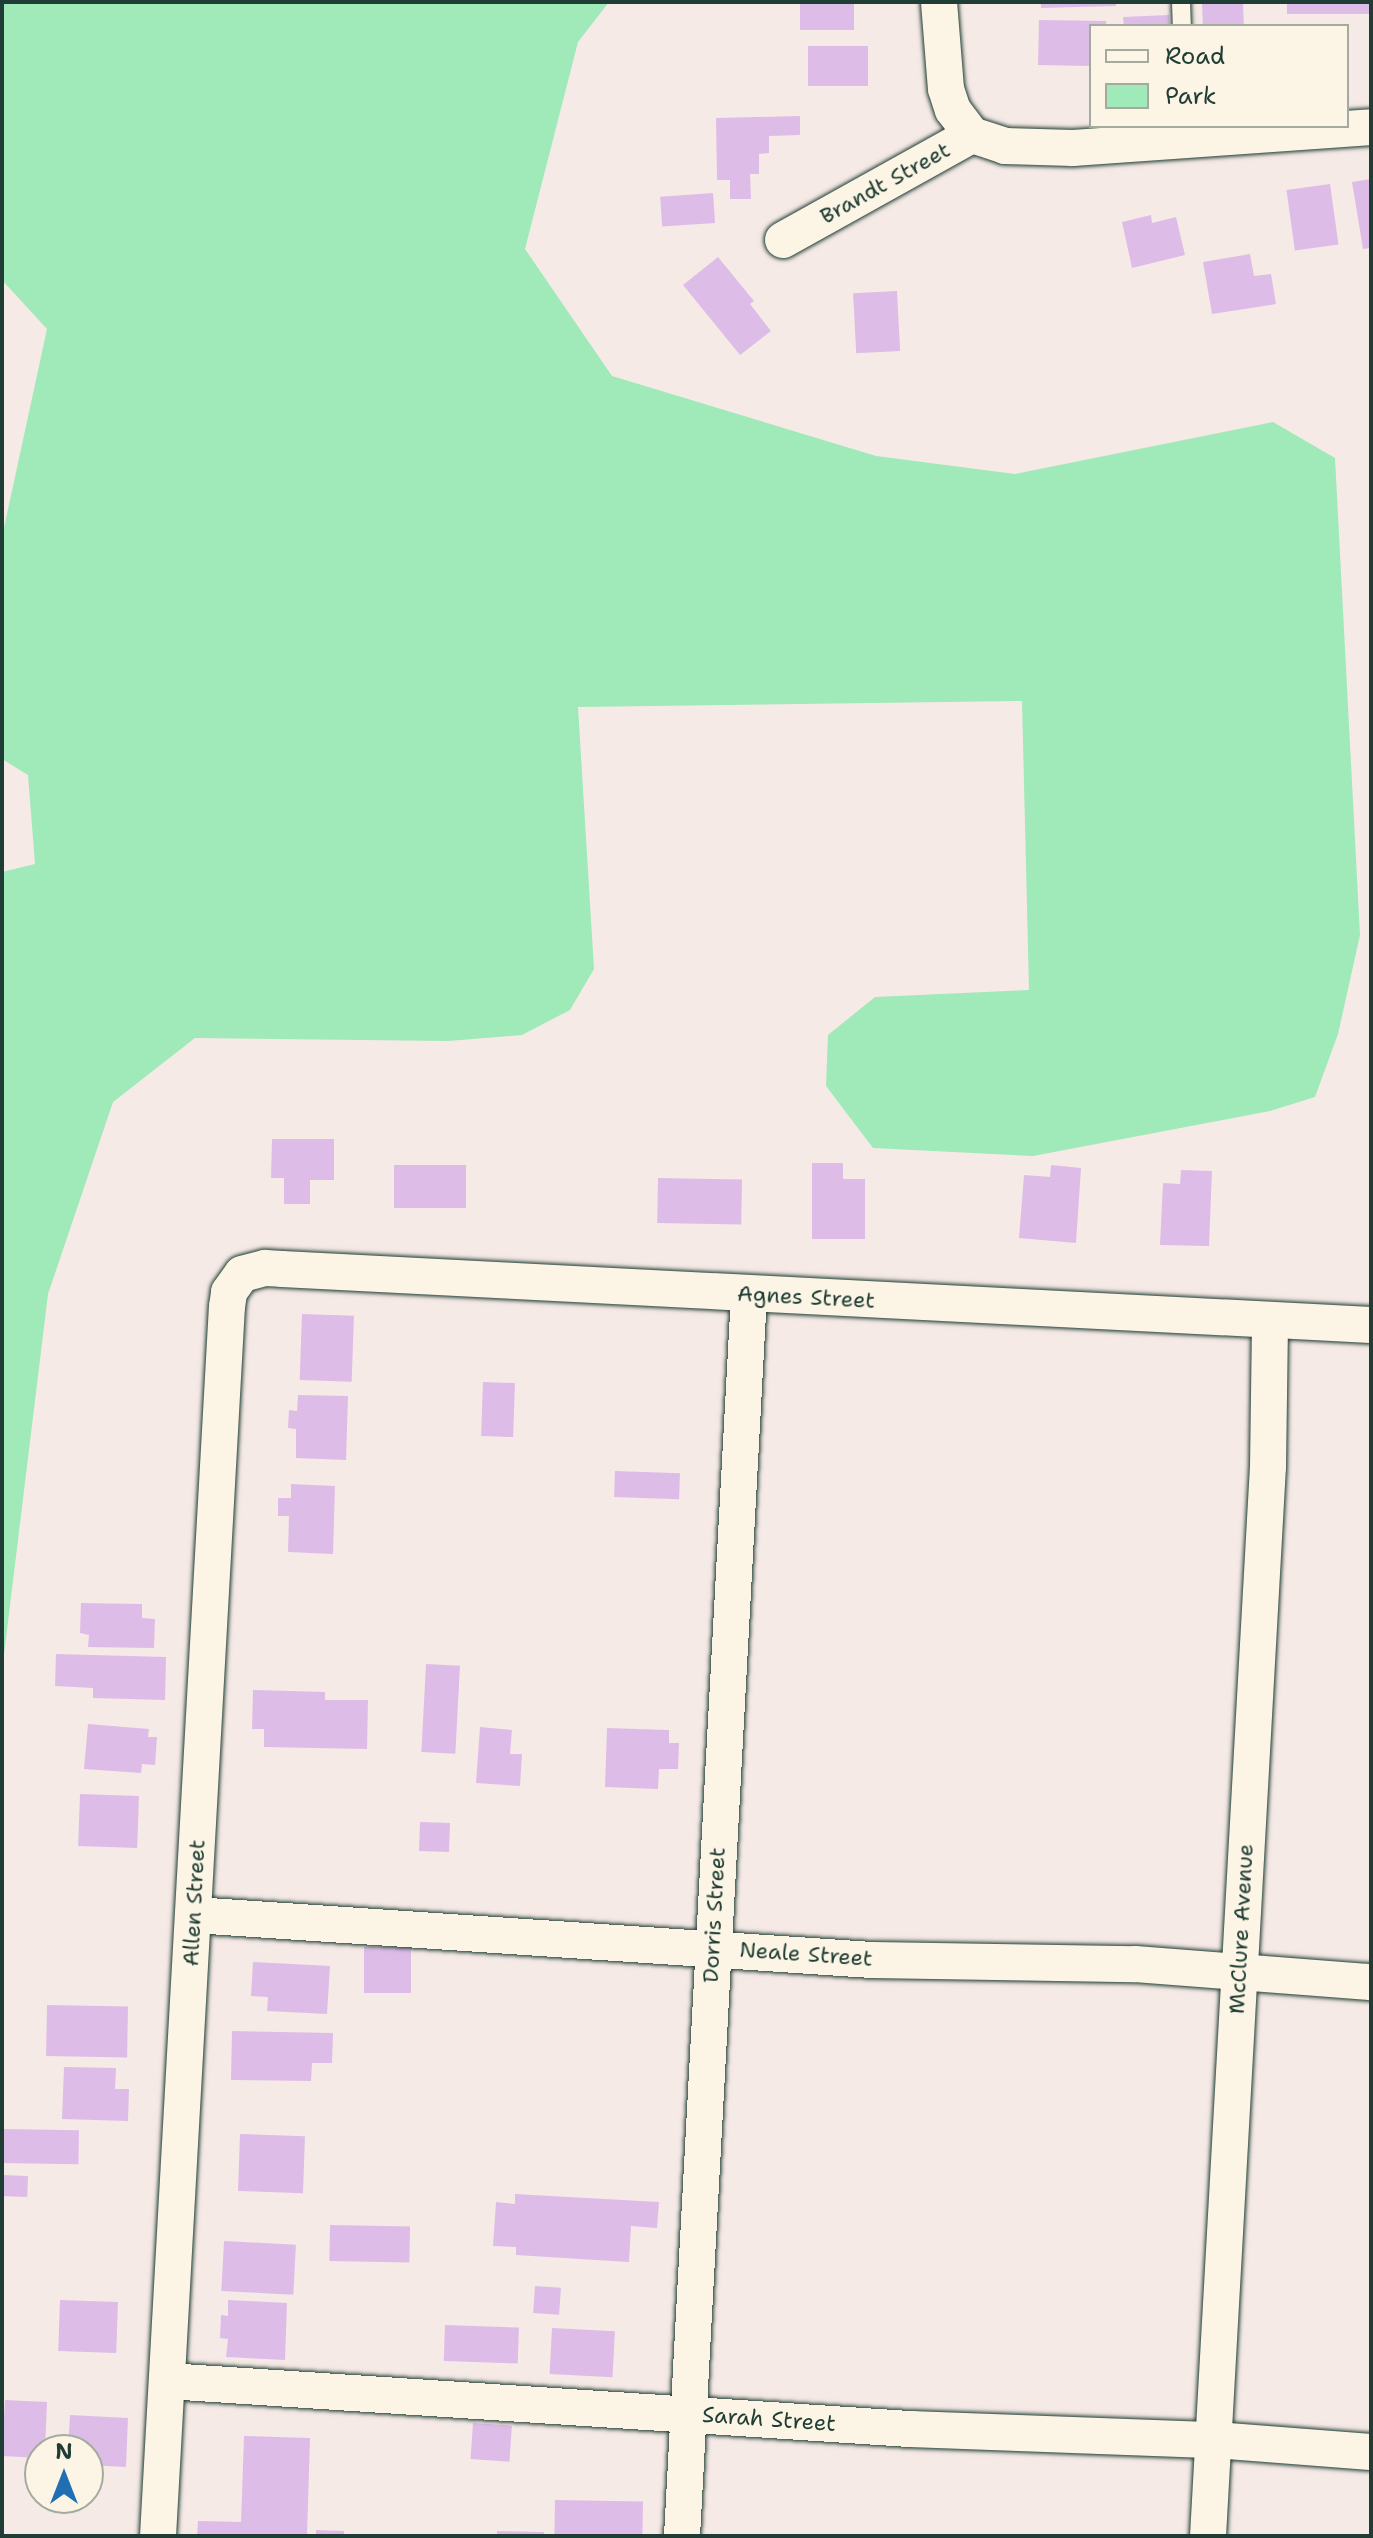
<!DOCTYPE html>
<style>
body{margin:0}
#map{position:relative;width:1373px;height:2538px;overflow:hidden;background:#f6eae6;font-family:"Shantell Sans",sans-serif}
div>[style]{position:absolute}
.green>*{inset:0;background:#a0e9b8}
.building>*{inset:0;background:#debce8;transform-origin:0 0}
.roads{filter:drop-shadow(0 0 2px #1f3d34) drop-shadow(0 0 2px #1f3d34)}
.lane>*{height:18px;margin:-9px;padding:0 9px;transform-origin:9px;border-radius:9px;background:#fcf5e5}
.street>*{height:36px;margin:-18px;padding:0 18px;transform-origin:18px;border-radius:18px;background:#fcf5e5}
span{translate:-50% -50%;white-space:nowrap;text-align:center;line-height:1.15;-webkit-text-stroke:6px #fcf5e5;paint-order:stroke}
.street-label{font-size:22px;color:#1f3d34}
.frame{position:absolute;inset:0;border:4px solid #1f3d34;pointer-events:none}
.legend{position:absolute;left:1089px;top:24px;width:260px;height:104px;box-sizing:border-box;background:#fcf5e5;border:2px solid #a4ab9e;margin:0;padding:10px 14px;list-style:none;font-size:24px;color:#1f3d34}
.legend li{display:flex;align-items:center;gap:16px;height:40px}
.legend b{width:40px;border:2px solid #a4ab9e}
.north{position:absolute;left:24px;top:2434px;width:80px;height:80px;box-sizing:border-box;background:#fcf5e5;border:2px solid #a4ab9e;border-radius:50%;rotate:0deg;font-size:22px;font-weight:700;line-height:32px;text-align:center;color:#1f3d34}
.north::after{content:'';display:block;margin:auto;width:28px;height:36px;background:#1f6fb2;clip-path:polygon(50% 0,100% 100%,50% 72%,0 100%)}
</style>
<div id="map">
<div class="green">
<div style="clip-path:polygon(2px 2px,609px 2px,578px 42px,525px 249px,612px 376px,876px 456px,1015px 474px,1273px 422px,1335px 458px,1360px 935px,1338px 1034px,1315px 1097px,1270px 1111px,1033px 1156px,873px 1148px,826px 1086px,828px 1035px,875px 997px,1029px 990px,1022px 701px,578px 707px,594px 969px,570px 1010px,522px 1035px,448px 1041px,195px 1038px,113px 1102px,48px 1294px,2px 1671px,2px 872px,35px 864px,28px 775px,2px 759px,2px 537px,47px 329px,2px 280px)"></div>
</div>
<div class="building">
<div style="left:800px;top:2px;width:54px;height:28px"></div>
<div style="clip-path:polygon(1041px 2px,1116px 2px,1116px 6px,1041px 8px)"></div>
<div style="left:1243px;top:2px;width:24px;height:41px;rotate:88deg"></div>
<div style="left:1287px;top:2px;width:84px;height:12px"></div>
<div style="clip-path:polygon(1169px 15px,1170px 26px,1124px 26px,1123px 17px)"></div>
<div style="clip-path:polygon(1039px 20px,1106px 21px,1106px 26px,1091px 26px,1091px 66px,1038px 65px)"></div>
<div style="left:808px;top:46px;width:60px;height:40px"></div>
<div style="clip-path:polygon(800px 116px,800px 135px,769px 136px,769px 153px,759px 154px,759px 174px,750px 174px,751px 199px,730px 199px,730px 180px,717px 180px,716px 118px)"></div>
<div style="clip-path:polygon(1371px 179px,1371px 248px,1363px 249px,1352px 182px)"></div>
<div style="left:1330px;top:184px;width:61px;height:44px;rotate:82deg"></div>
<div style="left:713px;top:193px;width:30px;height:53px;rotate:86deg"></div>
<div style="clip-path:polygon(1151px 215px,1152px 223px,1176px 217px,1185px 255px,1132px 268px,1122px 222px)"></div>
<div style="clip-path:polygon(1250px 254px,1254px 276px,1271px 274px,1276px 304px,1212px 314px,1203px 262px)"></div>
<div style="clip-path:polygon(718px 257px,754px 301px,750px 304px,771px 331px,740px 355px,683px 285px)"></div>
<div style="left:897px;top:291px;width:60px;height:44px;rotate:87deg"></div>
<div style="clip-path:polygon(272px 1139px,334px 1139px,334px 1180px,310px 1180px,310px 1204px,284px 1204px,284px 1178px,271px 1178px)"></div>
<div style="clip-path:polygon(812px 1163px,843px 1163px,843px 1179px,865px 1179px,865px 1239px,812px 1239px)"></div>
<div style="left:394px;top:1165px;width:72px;height:43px"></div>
<div style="clip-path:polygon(1051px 1165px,1081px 1168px,1076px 1243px,1019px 1238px,1024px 1175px,1050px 1177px)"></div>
<div style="clip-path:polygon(1181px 1170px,1212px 1171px,1209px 1246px,1160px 1245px,1163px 1183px,1180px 1184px)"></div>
<div style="left:658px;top:1178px;width:84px;height:45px;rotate:1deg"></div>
<div style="left:302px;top:1314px;width:52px;height:66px;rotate:2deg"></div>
<div style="left:483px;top:1382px;width:32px;height:54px;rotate:2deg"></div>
<div style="clip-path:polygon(298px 1395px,348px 1396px,346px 1460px,296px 1458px,296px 1429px,288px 1428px,289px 1410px,297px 1411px)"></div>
<div style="left:615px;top:1471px;width:65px;height:26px;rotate:2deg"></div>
<div style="clip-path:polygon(291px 1484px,335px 1486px,333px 1554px,288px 1552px,289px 1516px,278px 1516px,278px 1498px,291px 1498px)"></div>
<div style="clip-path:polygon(81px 1603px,142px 1604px,142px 1618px,155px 1619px,154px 1648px,88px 1647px,89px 1635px,80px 1633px)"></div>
<div style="clip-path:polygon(56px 1654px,166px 1657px,165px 1700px,93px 1698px,93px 1688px,55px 1686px)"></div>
<div style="left:426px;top:1664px;width:34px;height:88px;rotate:3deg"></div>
<div style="clip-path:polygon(253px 1690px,325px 1692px,325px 1700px,368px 1700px,367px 1749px,264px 1747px,264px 1729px,252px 1729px)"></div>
<div style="clip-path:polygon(88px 1724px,149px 1729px,148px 1737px,157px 1737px,155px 1765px,142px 1764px,141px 1773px,84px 1769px)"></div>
<div style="clip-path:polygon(480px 1727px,512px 1730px,510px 1754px,522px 1754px,520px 1786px,476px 1783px)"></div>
<div style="clip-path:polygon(607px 1728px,669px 1730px,669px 1743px,679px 1743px,678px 1769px,659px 1769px,658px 1789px,605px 1787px)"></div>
<div style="left:80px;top:1794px;width:59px;height:52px;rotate:2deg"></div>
<div style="left:420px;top:1822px;width:30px;height:29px;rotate:2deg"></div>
<div style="left:364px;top:1947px;width:47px;height:46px"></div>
<div style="clip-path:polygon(253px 1962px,330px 1966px,327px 2014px,267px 2011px,268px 1997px,251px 1996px)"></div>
<div style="left:47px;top:2005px;width:81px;height:51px;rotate:1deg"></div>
<div style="clip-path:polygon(232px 2031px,333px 2033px,332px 2063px,312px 2063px,311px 2081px,231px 2080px)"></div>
<div style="clip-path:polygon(64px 2067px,116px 2068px,115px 2089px,129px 2089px,128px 2121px,62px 2119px)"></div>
<div style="left:2px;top:2129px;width:77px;height:34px;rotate:1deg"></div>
<div style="left:240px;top:2134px;width:65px;height:57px;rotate:2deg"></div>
<div style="left:2px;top:2175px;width:26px;height:21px;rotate:2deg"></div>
<div style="clip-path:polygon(515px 2194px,659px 2202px,657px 2228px,631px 2226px,629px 2262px,516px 2255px,516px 2247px,493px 2246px,496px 2202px,515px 2204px)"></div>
<div style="left:330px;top:2225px;width:80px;height:36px;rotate:1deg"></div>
<div style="left:224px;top:2241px;width:72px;height:50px;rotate:3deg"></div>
<div style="left:535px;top:2286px;width:26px;height:27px;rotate:4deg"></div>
<div style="left:60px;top:2300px;width:58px;height:51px;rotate:2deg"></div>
<div style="clip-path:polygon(228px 2300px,287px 2303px,285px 2360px,226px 2357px,228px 2339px,220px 2338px,221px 2315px,228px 2316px)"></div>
<div style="left:445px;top:2325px;width:74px;height:36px;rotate:2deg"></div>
<div style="left:552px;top:2328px;width:63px;height:46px;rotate:3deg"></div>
<div style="clip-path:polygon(5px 2400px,47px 2402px,45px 2450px,40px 2450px,40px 2458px,2px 2456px)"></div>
<div style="clip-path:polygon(70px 2415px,128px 2418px,126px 2467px,88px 2465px,88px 2450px,68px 2450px)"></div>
<div style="left:473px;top:2423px;width:39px;height:36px;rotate:4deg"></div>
<div style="clip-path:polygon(244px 2436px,310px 2438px,307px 2536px,197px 2536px,198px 2521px,241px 2522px)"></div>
<div style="left:555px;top:2500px;width:88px;height:36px;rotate:1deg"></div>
<div style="clip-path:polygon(316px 2530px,344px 2531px,344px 2536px,316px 2536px)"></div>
<div style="clip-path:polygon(497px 2531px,544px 2532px,544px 2536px,497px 2536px)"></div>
</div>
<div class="roads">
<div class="lane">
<div style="left:1181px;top:2px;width:24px;rotate:88deg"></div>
</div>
<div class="street">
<div style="left:939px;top:2px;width:87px;rotate:85.4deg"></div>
<div style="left:946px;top:89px;width:22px;rotate:72deg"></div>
<div style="left:953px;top:110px;width:31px;rotate:53deg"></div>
<div style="left:783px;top:240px;width:216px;rotate:-29.1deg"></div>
<div style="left:972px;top:135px;width:35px;rotate:18deg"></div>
<div style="left:1005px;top:146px;width:68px;rotate:1.7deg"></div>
<div style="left:1073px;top:148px;width:299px;rotate:-4deg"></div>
<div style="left:194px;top:1915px;width:679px;rotate:3.8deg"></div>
<div style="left:872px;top:1960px;width:263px;rotate:0.9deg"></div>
<div style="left:1135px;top:1964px;width:237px;rotate:4.4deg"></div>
<div style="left:167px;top:2381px;width:745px;rotate:3.7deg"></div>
<div style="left:910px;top:2429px;width:305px;rotate:2.1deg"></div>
<div style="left:1215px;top:2440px;width:156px;rotate:4.4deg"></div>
<div style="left:158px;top:2536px;width:1231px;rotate:-86.79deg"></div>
<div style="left:227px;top:1307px;width:15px;rotate:-82deg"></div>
<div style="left:229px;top:1292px;width:22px;rotate:-54deg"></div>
<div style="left:242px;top:1274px;width:24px;rotate:-15deg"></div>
<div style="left:265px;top:1268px;width:17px;rotate:3deg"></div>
<div style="left:282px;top:1269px;width:1090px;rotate:2.94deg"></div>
<div style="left:682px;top:2536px;width:1244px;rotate:-86.91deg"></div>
<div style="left:1208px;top:2536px;width:1071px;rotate:-86.79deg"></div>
<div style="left:1268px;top:1467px;width:145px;rotate:-89.2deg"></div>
</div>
</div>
<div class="street-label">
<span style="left:885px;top:183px;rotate:-29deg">Brandt Street</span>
<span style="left:806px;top:1297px;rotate:3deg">Agnes Street</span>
<span style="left:194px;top:1903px;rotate:-87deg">Allen Street</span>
<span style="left:714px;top:1915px;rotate:-87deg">Dorris Street</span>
<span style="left:1241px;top:1929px;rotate:-87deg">McClure Avenue</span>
<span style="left:806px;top:1954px;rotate:4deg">Neale Street</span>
<span style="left:769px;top:2419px;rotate:4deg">Sarah Street</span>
</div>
<div class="frame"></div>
<ul class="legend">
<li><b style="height:10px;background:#fcf5e5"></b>Road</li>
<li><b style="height:22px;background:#a0e9b8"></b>Park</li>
</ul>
<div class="north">N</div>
</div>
